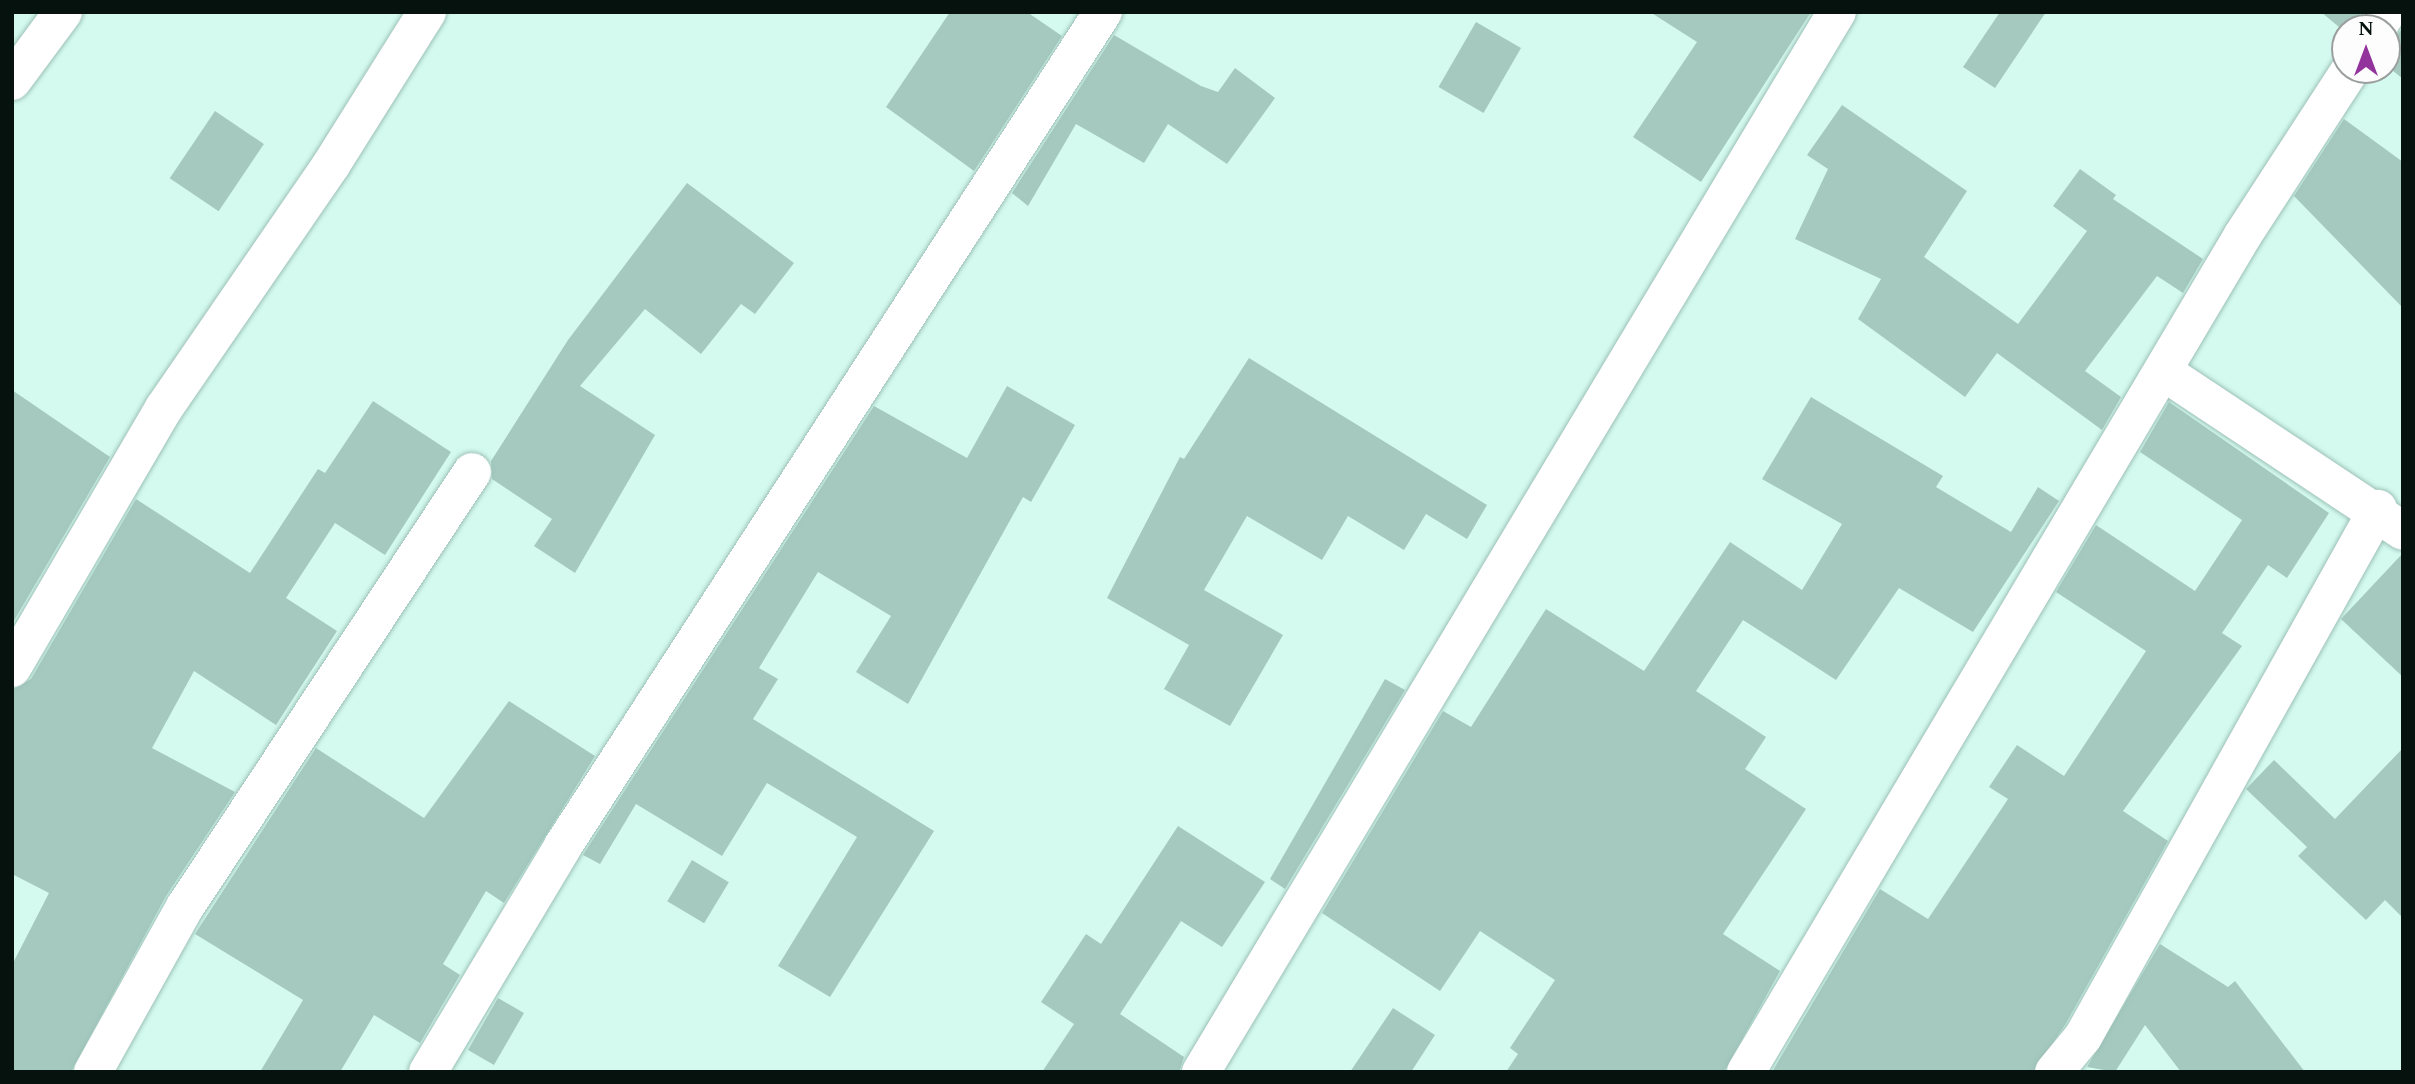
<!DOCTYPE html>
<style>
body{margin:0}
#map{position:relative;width:2415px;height:1084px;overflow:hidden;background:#d4faef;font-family:Spectral,serif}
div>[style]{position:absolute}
.building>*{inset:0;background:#a5c9bf;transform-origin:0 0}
.roads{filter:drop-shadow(0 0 2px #9dc0b6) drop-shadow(0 0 2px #9dc0b6)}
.minor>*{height:38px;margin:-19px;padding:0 19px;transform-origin:19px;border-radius:19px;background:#fff}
span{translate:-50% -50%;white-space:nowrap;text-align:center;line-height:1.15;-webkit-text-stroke:5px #fdfdfd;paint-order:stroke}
.frame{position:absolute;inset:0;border:14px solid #05120e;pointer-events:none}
.north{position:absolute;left:2331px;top:14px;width:70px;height:70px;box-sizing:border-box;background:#fdfdfd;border:2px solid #9a9f9d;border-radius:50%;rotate:0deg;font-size:19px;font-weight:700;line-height:28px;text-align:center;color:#05120e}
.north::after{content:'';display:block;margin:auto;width:24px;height:32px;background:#93339c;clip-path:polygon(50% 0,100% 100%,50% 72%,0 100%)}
</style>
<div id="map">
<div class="building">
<div style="clip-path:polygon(950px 12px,1027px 12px,1062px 36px,974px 171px,886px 107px)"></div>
<div style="clip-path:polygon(1650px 12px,1811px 12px,1701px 182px,1633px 137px,1697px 42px)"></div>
<div style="clip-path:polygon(2000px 12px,2046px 12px,1995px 88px,1963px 67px)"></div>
<div style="clip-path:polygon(2321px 12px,2361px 12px,2355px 28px,2345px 32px)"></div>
<div style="left:1476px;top:22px;width:52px;height:75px;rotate:30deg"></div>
<div style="clip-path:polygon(2403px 28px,2403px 79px,2387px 66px,2387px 47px)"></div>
<div style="clip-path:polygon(1114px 35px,1201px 86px,1218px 92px,1235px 68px,1275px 98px,1227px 164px,1168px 124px,1144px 163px,1076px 124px,1028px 206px,1012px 193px)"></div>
<div style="clip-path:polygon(1842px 105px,1967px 191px,1924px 257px,2018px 324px,2087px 231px,2053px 206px,2080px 169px,2116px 195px,2113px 199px,2203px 259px,2183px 293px,2157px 276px,2085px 371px,2121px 397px,2102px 430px,1997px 353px,1965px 397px,1858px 319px,1881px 279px,1795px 239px,1828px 169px,1807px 155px)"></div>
<div style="left:215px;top:111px;width:59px;height:81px;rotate:34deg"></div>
<div style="clip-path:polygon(2344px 119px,2403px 162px,2403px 308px,2294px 196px)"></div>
<div style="clip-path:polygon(687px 183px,794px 263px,755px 314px,741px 304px,701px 354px,645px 309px,580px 386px,655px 435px,575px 573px,534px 546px,552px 519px,492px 479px,491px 461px,568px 340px)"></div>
<div style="clip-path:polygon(1249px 358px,1487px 505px,1467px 539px,1426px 514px,1404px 550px,1348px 516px,1322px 560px,1247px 516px,1204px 590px,1283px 635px,1230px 726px,1164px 689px,1189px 645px,1107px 598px,1180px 457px,1184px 459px)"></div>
<div style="clip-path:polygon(1007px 386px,1075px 425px,1031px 502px,1023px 497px,908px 704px,856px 672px,891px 616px,818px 572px,759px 668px,778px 679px,753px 719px,934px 831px,830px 997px,778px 966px,857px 837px,767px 783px,722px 856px,636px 804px,600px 864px,583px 855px,874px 406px,967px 458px)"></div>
<div style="clip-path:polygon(12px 390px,110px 457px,12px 624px)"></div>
<div style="clip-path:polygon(1811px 397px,1943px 476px,1936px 487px,2011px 532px,2038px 487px,2059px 501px,1973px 632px,1899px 588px,1836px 680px,1743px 620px,1696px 691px,1766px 737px,1745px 769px,1806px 809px,1723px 934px,1780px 971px,1724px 1072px,1506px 1072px,1518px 1054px,1510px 1048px,1555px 980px,1480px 931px,1440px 991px,1322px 913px,1443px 711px,1471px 727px,1546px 609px,1644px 671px,1730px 542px,1802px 590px,1842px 524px,1762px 479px)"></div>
<div style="clip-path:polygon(373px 401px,451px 452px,385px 555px,335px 523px,286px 598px,337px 631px,276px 725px,194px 671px,152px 748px,235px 792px,166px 896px,71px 1072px,12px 1072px,12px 965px,49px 893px,12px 874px,12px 690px,31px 679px,136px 499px,250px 573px,318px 469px,325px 473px)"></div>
<div style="clip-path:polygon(2169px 402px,2329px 513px,2287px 578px,2268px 565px,2222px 633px,2242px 646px,2123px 811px,2168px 841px,2065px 1025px,2033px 1072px,1772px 1072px,1880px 889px,1928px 919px,2008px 799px,1989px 787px,2017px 745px,2064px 776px,2146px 651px,2056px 592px,2096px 525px,2195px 591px,2242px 520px,2140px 452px)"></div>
<div style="clip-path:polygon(2403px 553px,2403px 677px,2341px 619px)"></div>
<div style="clip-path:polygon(1385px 679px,1405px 690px,1285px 889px,1270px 879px)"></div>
<div style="clip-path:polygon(509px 701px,595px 756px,504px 903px,486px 891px,443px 964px,460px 975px,420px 1043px,374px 1015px,340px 1072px,260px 1072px,303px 1000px,195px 934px,316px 748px,424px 818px)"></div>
<div style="clip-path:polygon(2403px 748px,2403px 918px,2385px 900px,2366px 920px,2298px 856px,2307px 847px,2246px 789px,2274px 760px,2335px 819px)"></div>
<div style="clip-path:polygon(1178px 826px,1265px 882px,1222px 947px,1181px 921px,1120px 1014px,1184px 1057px,1179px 1072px,1042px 1072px,1074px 1024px,1041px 1002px,1086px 934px,1101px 944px)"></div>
<div style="left:692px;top:860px;width:43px;height:48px;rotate:31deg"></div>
<div style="clip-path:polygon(2160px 944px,2228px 987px,2235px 981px,2305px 1072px,2181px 1072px,2145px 1025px,2115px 1072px,2087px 1067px)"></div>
<div style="left:498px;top:998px;width:30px;height:60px;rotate:30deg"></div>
<div style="clip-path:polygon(1393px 1008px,1435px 1035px,1411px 1072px,1350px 1072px)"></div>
</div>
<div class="roads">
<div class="minor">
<div style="left:2377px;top:28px;width:19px;rotate:-58deg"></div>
<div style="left:12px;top:81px;width:86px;rotate:-53.5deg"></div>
<div style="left:2164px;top:372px;width:287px;rotate:33.6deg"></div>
<div style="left:12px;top:668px;width:301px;rotate:-59.7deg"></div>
<div style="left:164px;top:408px;width:295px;rotate:-55.5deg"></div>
<div style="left:331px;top:165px;width:181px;rotate:-57.9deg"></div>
<div style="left:93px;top:1072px;width:189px;rotate:-60.9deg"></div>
<div style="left:185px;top:907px;width:521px;rotate:-56.58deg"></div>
<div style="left:428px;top:1072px;width:263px;rotate:-59.1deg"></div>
<div style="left:563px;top:846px;width:994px;rotate:-57.08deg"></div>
<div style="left:1201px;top:1072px;width:1236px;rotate:-59.04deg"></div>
<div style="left:1746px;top:1072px;width:973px;rotate:-59.3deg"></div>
<div style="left:2243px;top:235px;width:197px;rotate:-57deg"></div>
<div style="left:2054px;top:1072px;width:45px;rotate:-50.4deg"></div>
<div style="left:2083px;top:1037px;width:605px;rotate:-60.81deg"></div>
</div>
</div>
<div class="frame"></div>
<div class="north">N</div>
</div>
